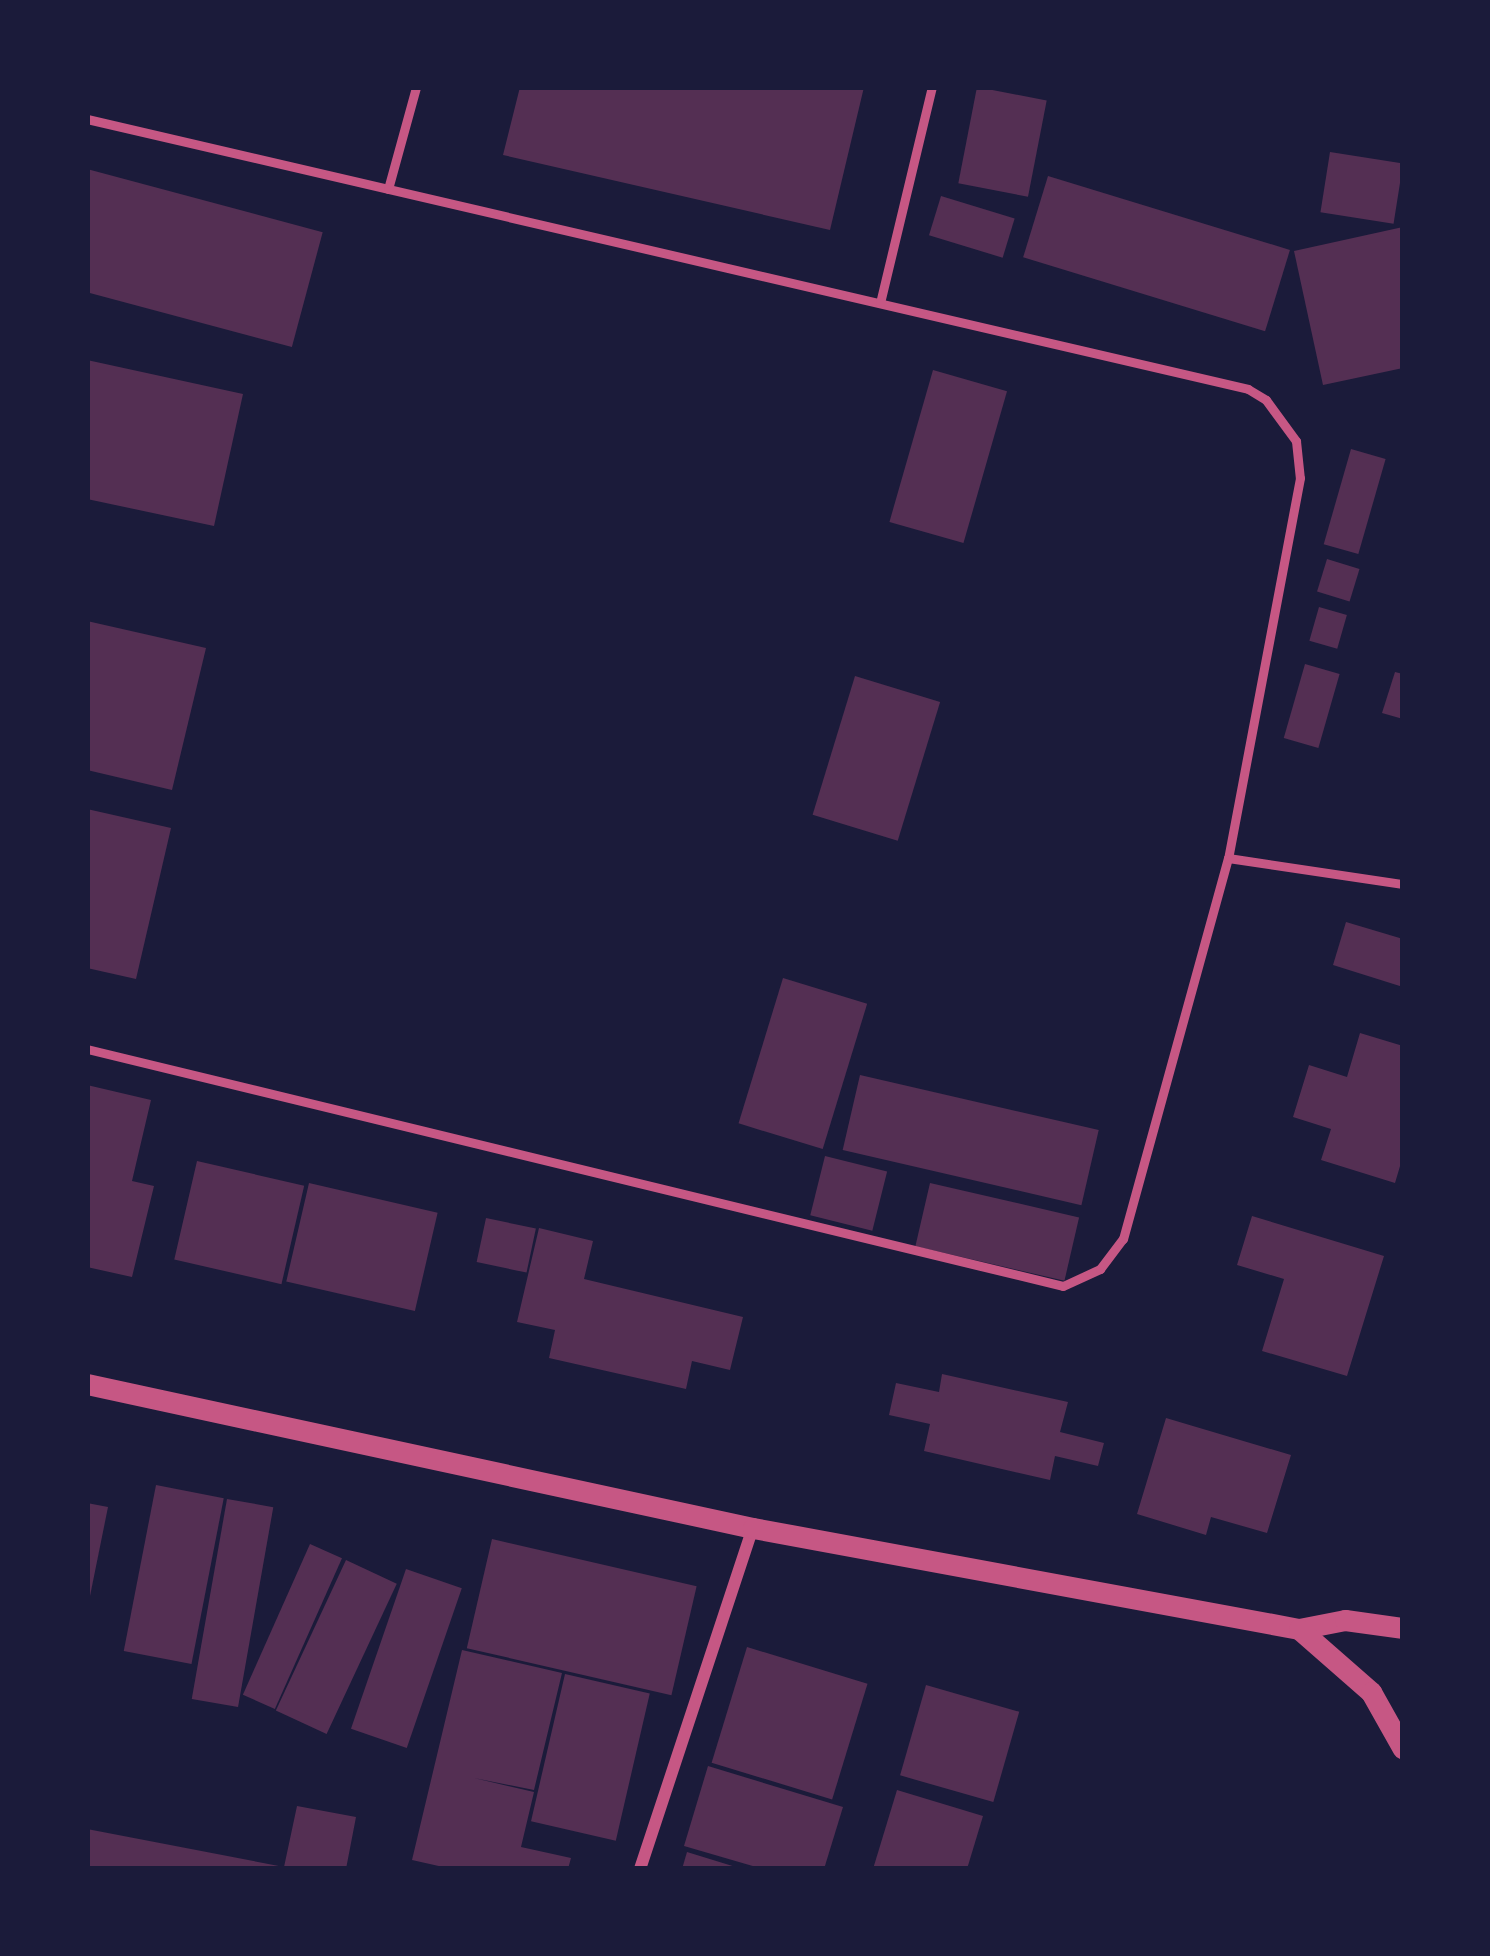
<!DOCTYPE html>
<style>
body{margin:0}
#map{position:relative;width:1490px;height:1956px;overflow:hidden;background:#1b1b3a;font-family:Commissioner,sans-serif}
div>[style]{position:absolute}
.building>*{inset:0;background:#542f53;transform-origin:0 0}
.service>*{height:9px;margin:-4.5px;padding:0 4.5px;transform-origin:4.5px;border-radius:4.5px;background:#c65784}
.minor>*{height:12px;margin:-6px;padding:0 6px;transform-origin:6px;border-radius:6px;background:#c65784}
.tertiary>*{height:21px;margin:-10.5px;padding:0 10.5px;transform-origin:10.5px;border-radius:10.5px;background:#c65784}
span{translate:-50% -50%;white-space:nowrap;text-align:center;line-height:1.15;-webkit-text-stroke:9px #1b1b3a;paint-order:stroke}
.frame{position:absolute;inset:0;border:90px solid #1b1b3a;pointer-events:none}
</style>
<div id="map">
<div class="building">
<div style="clip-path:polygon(520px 87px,864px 87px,830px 230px,503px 155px)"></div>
<div style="left:977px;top:87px;width:71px;height:98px;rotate:11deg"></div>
<div style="left:1330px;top:152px;width:74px;height:61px;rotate:9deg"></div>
<div style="left:87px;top:169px;width:244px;height:119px;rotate:15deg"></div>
<div style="left:1048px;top:176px;width:253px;height:85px;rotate:17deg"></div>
<div style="left:941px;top:196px;width:77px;height:41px;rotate:17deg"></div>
<div style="clip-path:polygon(1403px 227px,1403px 368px,1323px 385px,1294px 251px)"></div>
<div style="clip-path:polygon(87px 360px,243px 394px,214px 526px,87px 499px)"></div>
<div style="left:933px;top:370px;width:77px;height:158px;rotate:16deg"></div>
<div style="left:1351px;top:449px;width:36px;height:99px;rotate:16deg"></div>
<div style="left:1327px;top:559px;width:34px;height:34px;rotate:17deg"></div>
<div style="left:1319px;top:607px;width:29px;height:35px;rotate:16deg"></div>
<div style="clip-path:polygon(87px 621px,206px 648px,172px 790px,87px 770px)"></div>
<div style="left:1305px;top:664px;width:36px;height:77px;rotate:16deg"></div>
<div style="clip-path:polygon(1395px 672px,1403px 674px,1403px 719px,1382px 713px)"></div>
<div style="left:855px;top:676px;width:89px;height:145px;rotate:17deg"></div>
<div style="clip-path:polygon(87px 809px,171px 828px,136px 979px,87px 968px)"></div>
<div style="clip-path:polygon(1346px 922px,1403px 939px,1403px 987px,1333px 965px)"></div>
<div style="left:783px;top:978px;width:88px;height:152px;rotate:17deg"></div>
<div style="clip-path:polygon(1360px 1033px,1403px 1046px,1403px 1156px,1395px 1183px,1321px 1160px,1331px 1129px,1293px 1117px,1309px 1065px,1347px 1077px)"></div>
<div style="left:860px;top:1075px;width:245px;height:77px;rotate:13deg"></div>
<div style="clip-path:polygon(87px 1085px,151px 1100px,132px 1181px,154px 1186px,132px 1277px,87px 1267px)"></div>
<div style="left:825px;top:1156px;width:64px;height:61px;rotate:14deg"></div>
<div style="left:197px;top:1161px;width:110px;height:101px;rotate:13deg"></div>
<div style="left:309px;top:1183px;width:132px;height:101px;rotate:13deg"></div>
<div style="left:930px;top:1183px;width:153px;height:65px;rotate:13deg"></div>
<div style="clip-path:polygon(1252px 1216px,1384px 1256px,1347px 1376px,1262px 1351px,1284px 1279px,1237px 1265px)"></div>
<div style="left:486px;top:1218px;width:51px;height:45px;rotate:12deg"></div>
<div style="clip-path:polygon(539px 1228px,593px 1241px,584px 1279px,743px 1317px,730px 1370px,692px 1361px,686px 1389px,549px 1358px,555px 1330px,517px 1322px)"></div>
<div style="clip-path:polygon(942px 1374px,1068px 1402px,1060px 1432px,1104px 1443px,1098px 1466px,1055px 1456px,1050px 1480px,924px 1451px,930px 1424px,889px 1415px,896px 1383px,939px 1392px)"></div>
<div style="clip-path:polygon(1166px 1418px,1291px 1455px,1267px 1533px,1211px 1517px,1206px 1535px,1137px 1514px)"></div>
<div style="left:156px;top:1485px;width:69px;height:169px;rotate:11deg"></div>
<div style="left:227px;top:1499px;width:47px;height:203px;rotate:10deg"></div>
<div style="clip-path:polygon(87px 1503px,108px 1507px,89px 1601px,87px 1601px)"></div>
<div style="left:492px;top:1539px;width:210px;height:112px;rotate:13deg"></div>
<div style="left:310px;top:1544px;width:35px;height:165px;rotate:24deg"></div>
<div style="left:346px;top:1560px;width:56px;height:166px;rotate:25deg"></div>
<div style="left:406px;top:1569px;width:59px;height:169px;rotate:19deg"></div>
<div style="left:747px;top:1647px;width:126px;height:121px;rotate:17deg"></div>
<div style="clip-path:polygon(462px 1650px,562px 1673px,534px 1790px,474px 1778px,534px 1792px,521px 1847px,571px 1858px,568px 1869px,452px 1869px,412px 1860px)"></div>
<div style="left:565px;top:1674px;width:87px;height:151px;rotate:13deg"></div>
<div style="left:926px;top:1685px;width:97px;height:94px;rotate:16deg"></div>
<div style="clip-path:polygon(708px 1766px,843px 1807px,824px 1869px,763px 1869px,684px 1846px)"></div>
<div style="clip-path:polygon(897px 1790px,983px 1816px,967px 1869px,873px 1869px)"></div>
<div style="clip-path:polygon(297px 1806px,356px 1817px,346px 1869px,87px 1869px,87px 1829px,284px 1867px)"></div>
<div style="clip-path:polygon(687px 1852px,739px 1868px,739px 1869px,682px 1869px)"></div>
</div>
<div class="service">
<div style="left:87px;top:119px;width:1192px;rotate:13.09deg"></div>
<div style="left:1248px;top:389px;width:21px;rotate:31deg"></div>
<div style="left:1266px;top:400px;width:51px;rotate:53.8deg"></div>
<div style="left:1296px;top:441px;width:37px;rotate:84deg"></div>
<div style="left:1300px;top:478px;width:387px;rotate:100.7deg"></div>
<div style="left:388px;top:189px;width:106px;rotate:-74.6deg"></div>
<div style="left:880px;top:303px;width:222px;rotate:-76.5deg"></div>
<div style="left:87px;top:1049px;width:1004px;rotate:13.65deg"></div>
<div style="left:1063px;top:1286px;width:41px;rotate:-24.7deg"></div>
<div style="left:1100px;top:1269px;width:38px;rotate:-53deg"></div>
<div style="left:1123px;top:1239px;width:395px;rotate:-74.6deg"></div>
<div style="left:1228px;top:858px;width:177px;rotate:8.5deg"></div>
</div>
<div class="minor">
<div style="left:640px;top:1869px;width:359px;rotate:-71.7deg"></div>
</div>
<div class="tertiary">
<div style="left:87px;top:1384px;width:681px;rotate:12.2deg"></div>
<div style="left:753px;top:1528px;width:555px;rotate:10.48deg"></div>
<div style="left:1299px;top:1629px;width:47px;rotate:-11.1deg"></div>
<div style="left:1345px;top:1620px;width:59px;rotate:7.9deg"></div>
<div style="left:1299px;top:1629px;width:96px;rotate:41.2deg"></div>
<div style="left:1371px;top:1692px;width:65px;rotate:60.7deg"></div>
</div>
<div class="frame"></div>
</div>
